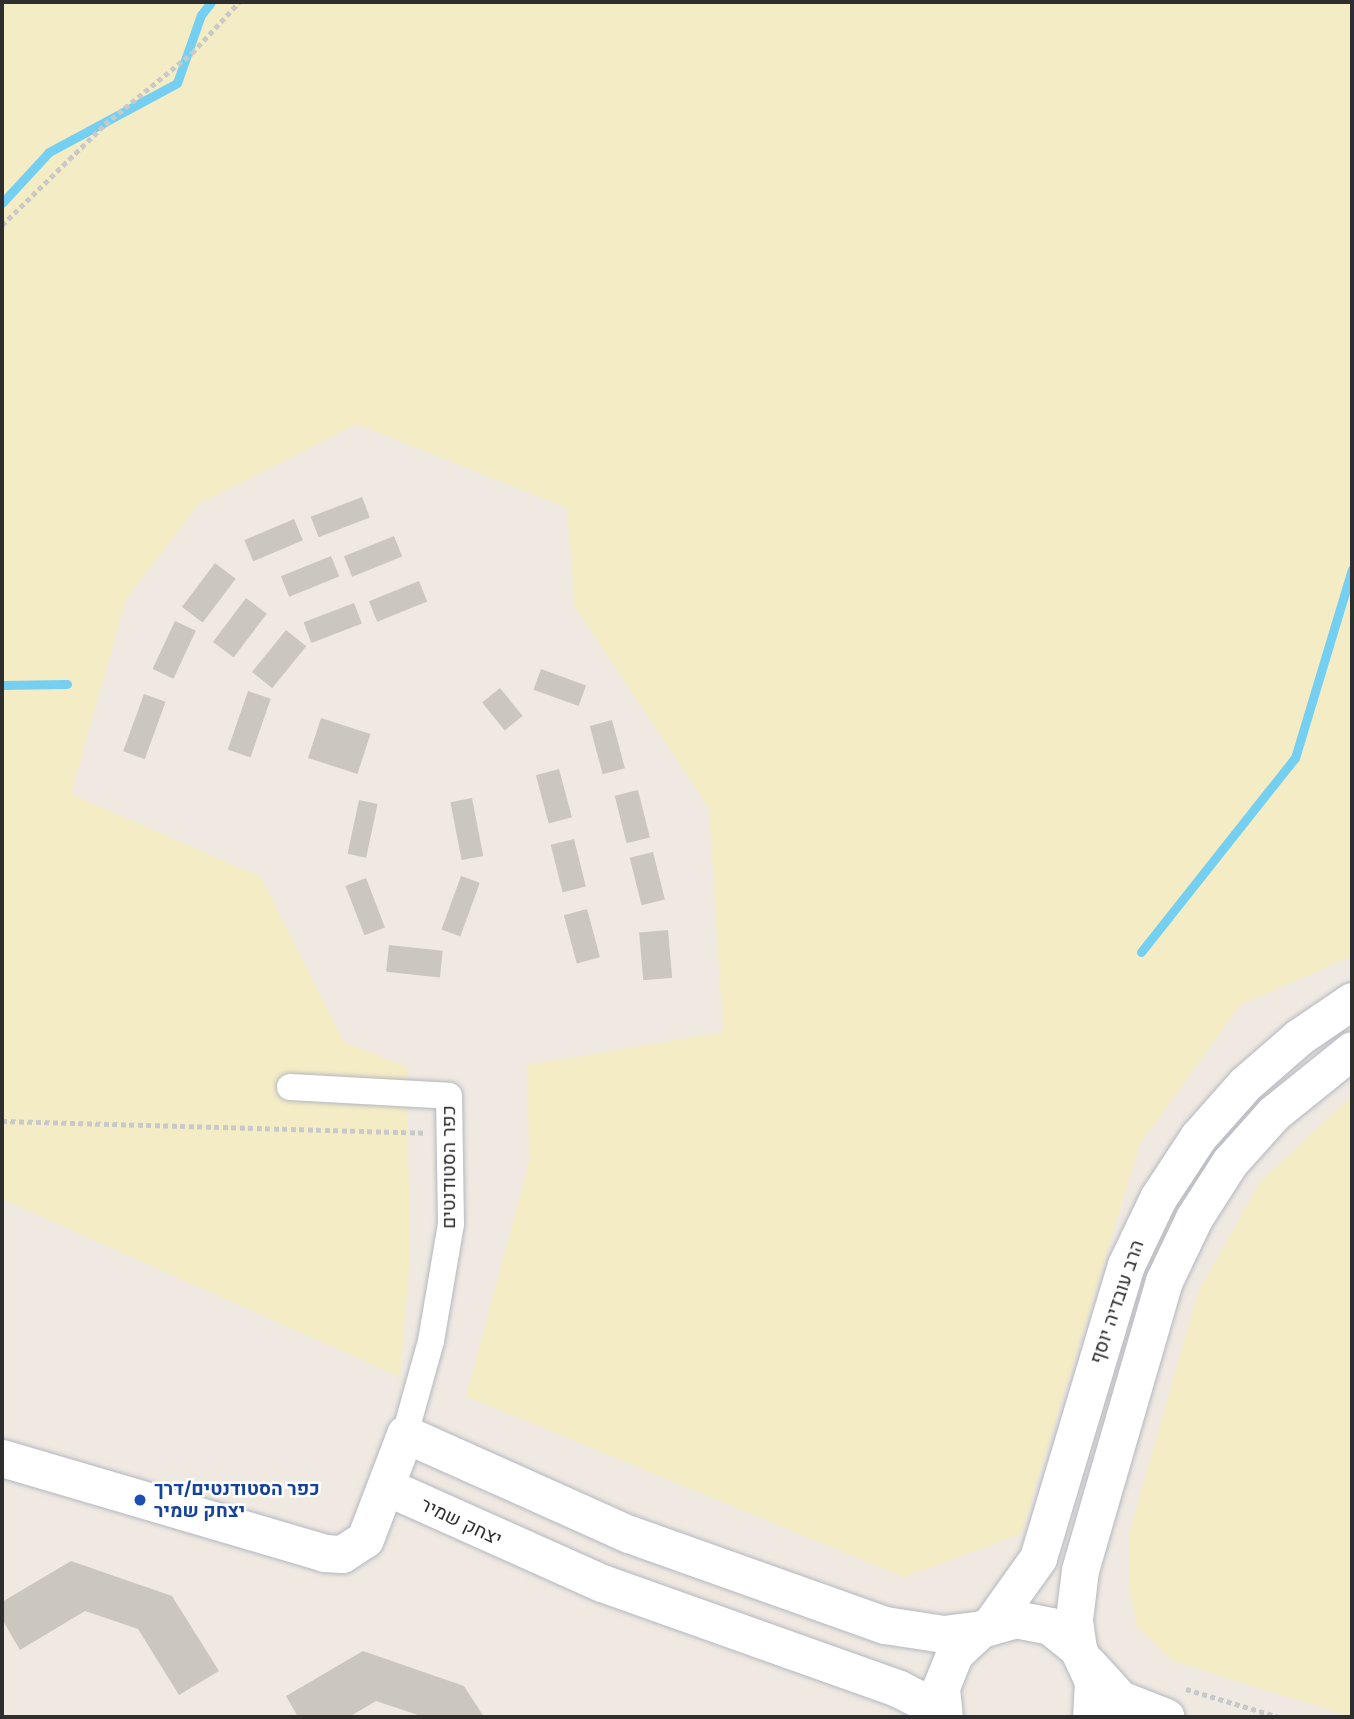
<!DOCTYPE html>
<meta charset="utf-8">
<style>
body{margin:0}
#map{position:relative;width:1354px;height:1719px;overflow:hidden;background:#efe9e1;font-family:Inter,Heebo,sans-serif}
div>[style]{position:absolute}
.sand>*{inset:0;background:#f3ecc5}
.stream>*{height:9px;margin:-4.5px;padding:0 4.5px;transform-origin:4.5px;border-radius:4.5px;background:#75cff0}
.building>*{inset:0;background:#cbc7bf;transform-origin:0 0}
.path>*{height:4.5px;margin-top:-2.25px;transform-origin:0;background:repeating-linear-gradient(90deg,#c9c9c9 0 5px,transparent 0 8.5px)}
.roads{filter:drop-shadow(0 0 2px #b4b7c1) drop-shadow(0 0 2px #b4b7c1)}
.street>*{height:26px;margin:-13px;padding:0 13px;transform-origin:13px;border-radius:13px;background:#fff}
.secondary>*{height:37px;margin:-18.5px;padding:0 18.5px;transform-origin:18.5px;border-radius:18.5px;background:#fff}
.dots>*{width:19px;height:19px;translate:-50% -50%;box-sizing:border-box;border:4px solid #fff;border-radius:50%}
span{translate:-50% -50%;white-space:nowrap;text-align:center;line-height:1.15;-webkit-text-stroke:5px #fff;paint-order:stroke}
.street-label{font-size:19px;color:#2e2e2e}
.transit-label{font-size:19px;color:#164399;font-weight:700}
.left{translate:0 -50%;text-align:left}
.frame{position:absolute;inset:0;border:4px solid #2e2e2e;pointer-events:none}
</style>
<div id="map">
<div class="sand">
<div style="clip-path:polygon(2px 2px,1352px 2px,1352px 956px,1240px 1005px,1140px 1144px,1021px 1534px,904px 1577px,466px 1396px,529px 1162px,527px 1065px,723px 1032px,709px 808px,575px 607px,567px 508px,357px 424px,199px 504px,126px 599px,71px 794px,261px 877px,344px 1042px,407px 1067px,410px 1257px,400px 1377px,2px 1199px)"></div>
<div style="clip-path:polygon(1352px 1095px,1352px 1717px,1173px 1661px,1137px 1627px,1129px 1587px,1130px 1530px,1198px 1292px,1260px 1182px)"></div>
</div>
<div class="stream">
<div style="left:2px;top:203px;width:69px;rotate:-47.3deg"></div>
<div style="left:49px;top:152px;width:145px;rotate:-28.3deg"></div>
<div style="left:177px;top:83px;width:72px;rotate:-70.6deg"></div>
<div style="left:201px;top:15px;width:16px;rotate:-52deg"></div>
<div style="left:2px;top:685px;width:65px;rotate:-0.9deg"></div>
<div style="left:1141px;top:952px;width:248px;rotate:-51.6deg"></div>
<div style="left:1295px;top:758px;width:197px;rotate:-73.2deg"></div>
</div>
<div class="building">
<div style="left:362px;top:497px;width:22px;height:55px;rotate:69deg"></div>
<div style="left:294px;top:519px;width:23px;height:54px;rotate:67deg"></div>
<div style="left:394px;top:536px;width:22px;height:54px;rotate:68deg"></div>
<div style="left:331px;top:556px;width:22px;height:54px;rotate:68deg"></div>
<div style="left:215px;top:563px;width:26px;height:55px;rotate:37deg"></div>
<div style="left:419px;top:581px;width:22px;height:54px;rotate:68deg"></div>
<div style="left:246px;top:598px;width:26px;height:55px;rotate:37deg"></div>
<div style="left:354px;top:603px;width:22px;height:54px;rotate:69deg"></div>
<div style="left:175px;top:621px;width:23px;height:53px;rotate:25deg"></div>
<div style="left:286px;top:630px;width:26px;height:54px;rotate:39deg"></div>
<div style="left:541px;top:669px;width:48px;height:22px;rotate:20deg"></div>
<div style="left:500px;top:688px;width:36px;height:23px;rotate:51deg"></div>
<div style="left:248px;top:691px;width:24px;height:62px;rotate:19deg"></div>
<div style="left:144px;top:694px;width:23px;height:61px;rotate:20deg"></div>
<div style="left:321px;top:718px;width:52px;height:42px;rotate:18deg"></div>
<div style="left:612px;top:720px;width:50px;height:23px;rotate:75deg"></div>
<div style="left:559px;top:769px;width:50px;height:24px;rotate:75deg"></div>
<div style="left:638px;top:790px;width:49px;height:24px;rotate:76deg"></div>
<div style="left:472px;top:798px;width:59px;height:22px;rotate:79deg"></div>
<div style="left:359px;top:800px;width:19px;height:55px;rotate:12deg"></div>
<div style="left:574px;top:839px;width:49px;height:24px;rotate:76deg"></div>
<div style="left:653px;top:852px;width:49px;height:24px;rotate:76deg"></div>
<div style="left:461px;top:876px;width:20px;height:57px;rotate:20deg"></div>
<div style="left:366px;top:878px;width:53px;height:22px;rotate:69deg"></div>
<div style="left:587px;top:909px;width:50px;height:24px;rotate:75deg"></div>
<div style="left:668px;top:930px;width:48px;height:29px;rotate:85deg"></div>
<div style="left:389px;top:945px;width:54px;height:27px;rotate:6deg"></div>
<div style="clip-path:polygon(71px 1561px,172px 1596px,219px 1671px,179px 1695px,138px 1629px,85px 1611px,20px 1650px,2px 1619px,2px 1602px)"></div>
<div style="clip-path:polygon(363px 1651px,464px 1686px,484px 1717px,424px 1717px,376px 1701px,349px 1717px,298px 1717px,286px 1696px)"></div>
</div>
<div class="path">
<div style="left:2px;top:225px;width:144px;rotate:-44.4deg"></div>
<div style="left:105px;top:124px;width:112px;rotate:-39.2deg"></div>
<div style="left:192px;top:53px;width:69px;rotate:-47.3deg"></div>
<div style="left:2px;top:1121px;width:422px;rotate:1.6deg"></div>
<div style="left:1186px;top:1689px;width:97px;rotate:16.8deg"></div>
</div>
<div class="roads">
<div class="street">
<div style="left:290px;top:1087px;width:159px;rotate:3.2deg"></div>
<div style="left:449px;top:1096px;width:128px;rotate:89.1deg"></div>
<div style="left:451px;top:1224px;width:119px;rotate:99.7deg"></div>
<div style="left:431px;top:1341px;width:97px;rotate:105.6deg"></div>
</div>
<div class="secondary">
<div style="left:2px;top:1458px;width:336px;rotate:16.4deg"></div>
<div style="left:324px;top:1553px;width:18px;rotate:3deg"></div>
<div style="left:342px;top:1554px;width:27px;rotate:-33deg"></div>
<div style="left:365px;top:1539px;width:112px;rotate:-69.1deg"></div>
<div style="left:405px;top:1434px;width:245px;rotate:24.1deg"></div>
<div style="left:629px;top:1534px;width:272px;rotate:19.6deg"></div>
<div style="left:885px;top:1625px;width:59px;rotate:8.8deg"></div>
<div style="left:943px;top:1634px;width:38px;rotate:-7deg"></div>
<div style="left:387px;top:1487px;width:235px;rotate:24.1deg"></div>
<div style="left:602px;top:1583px;width:315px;rotate:19.6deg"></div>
<div style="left:899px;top:1689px;width:37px;rotate:27deg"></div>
<div style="left:932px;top:1706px;width:15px;rotate:48deg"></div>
<div style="left:991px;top:1624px;width:81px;rotate:-54.5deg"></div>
<div style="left:1038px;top:1558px;width:306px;rotate:-73.3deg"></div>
<div style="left:1126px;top:1265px;width:74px;rotate:-64.5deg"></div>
<div style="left:1158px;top:1198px;width:73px;rotate:-56.7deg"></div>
<div style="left:1198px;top:1137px;width:71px;rotate:-48.4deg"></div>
<div style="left:1245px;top:1084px;width:72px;rotate:-41deg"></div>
<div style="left:1299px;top:1037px;width:64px;rotate:-34.2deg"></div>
<div style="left:1078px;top:1649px;width:30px;rotate:-98deg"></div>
<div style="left:1074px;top:1619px;width:49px;rotate:-83deg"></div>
<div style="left:1080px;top:1570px;width:301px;rotate:-73.8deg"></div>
<div style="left:1164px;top:1281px;width:70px;rotate:-64.5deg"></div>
<div style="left:1194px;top:1218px;width:67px;rotate:-57.3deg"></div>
<div style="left:1230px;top:1162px;width:66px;rotate:-48.1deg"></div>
<div style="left:1274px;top:1113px;width:100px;rotate:-38.9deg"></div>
<div style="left:1088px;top:1664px;width:47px;rotate:47.6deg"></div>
<div style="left:1120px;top:1699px;width:49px;rotate:21.4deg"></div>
<div style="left:944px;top:1717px;width:30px;rotate:-96deg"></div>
<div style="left:941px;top:1687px;width:37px;rotate:-68deg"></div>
<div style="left:955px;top:1653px;width:35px;rotate:-43deg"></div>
<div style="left:981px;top:1629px;width:35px;rotate:-16deg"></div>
<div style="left:1015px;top:1619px;width:36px;rotate:11deg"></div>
<div style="left:1050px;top:1626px;width:36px;rotate:39deg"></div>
<div style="left:1078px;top:1649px;width:35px;rotate:65deg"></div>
<div style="left:1093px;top:1681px;width:36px;rotate:93deg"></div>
</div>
</div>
<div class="dots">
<div style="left:140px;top:1500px;background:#1a4fb4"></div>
</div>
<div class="street-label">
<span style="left:449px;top:1167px;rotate:-90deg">כפר הסטודנטים</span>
<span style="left:1117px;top:1302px;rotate:-71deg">הרב עובדיה יוסף</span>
<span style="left:461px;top:1522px;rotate:25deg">יצחק שמיר</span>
</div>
<div class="transit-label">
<span class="left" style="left:154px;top:1500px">כפר הסטודנטים/דרך<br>יצחק שמיר</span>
</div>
<div class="frame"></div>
</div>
